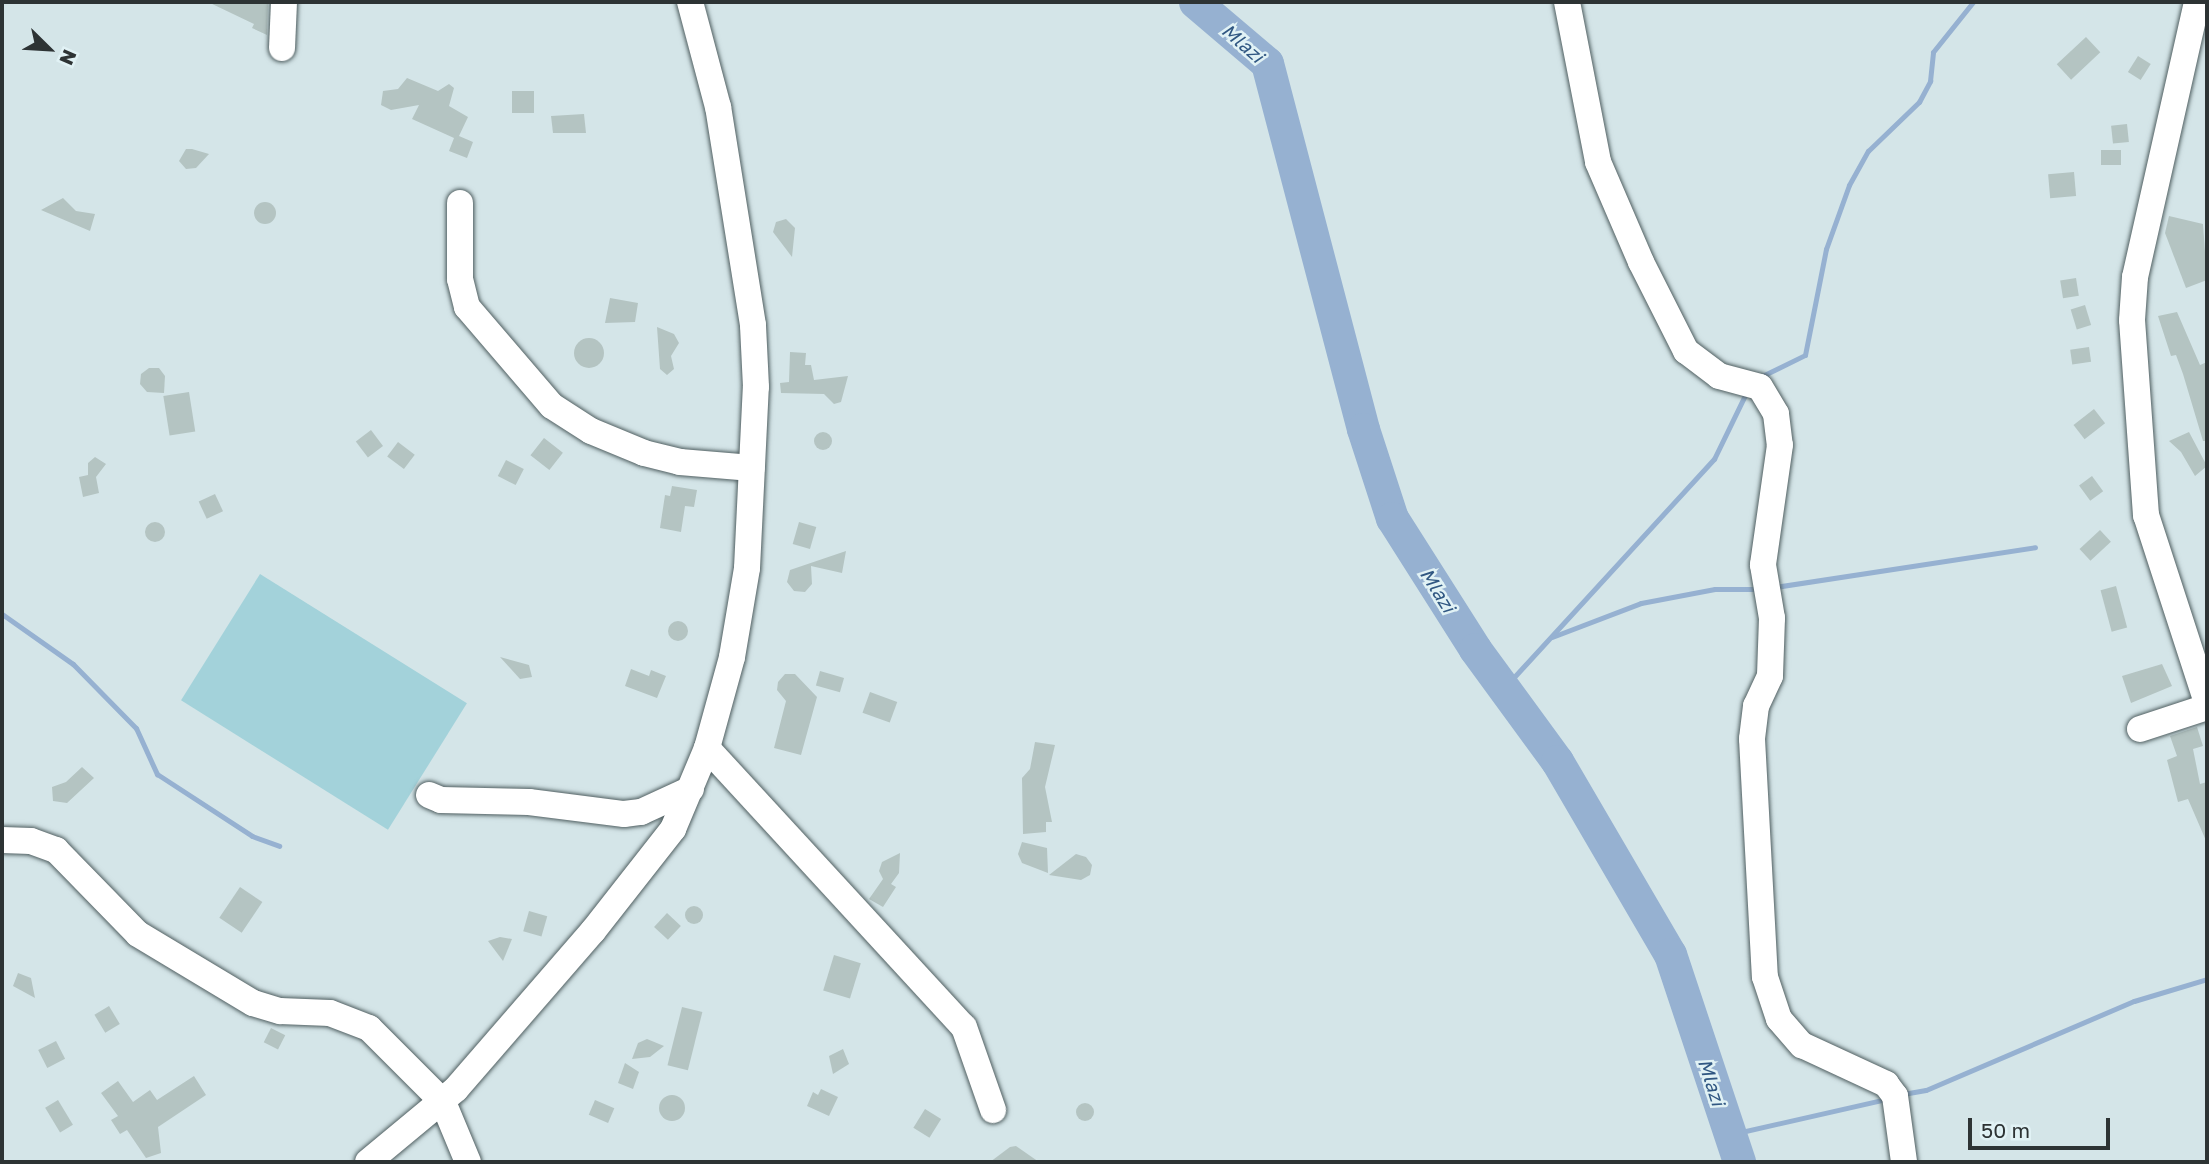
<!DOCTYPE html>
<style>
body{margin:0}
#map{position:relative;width:2209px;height:1164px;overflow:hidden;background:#d4e5e8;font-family:"Golos Text",sans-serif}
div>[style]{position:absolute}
.green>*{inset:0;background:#a3d2da;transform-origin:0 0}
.stream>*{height:5px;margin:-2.5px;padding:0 2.5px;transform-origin:2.5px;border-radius:2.5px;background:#96b1d1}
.river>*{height:33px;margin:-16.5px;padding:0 16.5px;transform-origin:16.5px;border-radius:16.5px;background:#96b1d1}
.building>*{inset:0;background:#b4c4c2;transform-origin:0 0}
.round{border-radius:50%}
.roads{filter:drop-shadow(0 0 2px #505f61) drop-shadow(0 0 2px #505f61)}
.minor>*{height:26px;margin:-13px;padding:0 13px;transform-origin:13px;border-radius:13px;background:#fff}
span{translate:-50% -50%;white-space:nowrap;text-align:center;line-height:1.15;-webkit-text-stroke:5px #e1f2f5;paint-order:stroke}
.water-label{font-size:19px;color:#305782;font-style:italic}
.frame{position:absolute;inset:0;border:4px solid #2d3334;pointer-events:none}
.north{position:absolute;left:14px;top:14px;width:70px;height:70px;-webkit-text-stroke:5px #e1f2f5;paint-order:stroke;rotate:114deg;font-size:19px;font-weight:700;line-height:28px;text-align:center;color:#2d3334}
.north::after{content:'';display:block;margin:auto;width:24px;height:32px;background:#2d3334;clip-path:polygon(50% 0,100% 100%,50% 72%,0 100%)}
.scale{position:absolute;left:1968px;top:1118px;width:142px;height:32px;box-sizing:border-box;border:4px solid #2d3334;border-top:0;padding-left:9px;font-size:21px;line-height:24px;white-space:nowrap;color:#2d3334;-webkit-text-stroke:5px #e1f2f5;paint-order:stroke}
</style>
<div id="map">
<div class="green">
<div style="left:260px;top:574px;width:244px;height:149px;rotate:32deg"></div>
</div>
<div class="stream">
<div style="left:1758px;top:378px;width:52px;rotate:-26.1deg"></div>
<div style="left:1805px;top:355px;width:108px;rotate:-78.8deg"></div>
<div style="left:1826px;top:249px;width:68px;rotate:-70.2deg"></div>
<div style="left:1849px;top:185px;width:39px;rotate:-61deg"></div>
<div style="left:1868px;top:151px;width:71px;rotate:-43.9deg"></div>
<div style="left:1919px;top:102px;width:24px;rotate:-62deg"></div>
<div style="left:1930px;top:81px;width:29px;rotate:-84deg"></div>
<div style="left:1933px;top:52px;width:64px;rotate:-51.3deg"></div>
<div style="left:1775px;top:587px;width:263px;rotate:-8.7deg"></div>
<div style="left:2px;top:614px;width:87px;rotate:35.2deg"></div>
<div style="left:73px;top:664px;width:90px;rotate:45.5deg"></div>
<div style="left:136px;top:728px;width:51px;rotate:65.5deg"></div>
<div style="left:157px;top:774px;width:113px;rotate:33.1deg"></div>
<div style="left:252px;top:836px;width:29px;rotate:20deg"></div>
<div style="left:1552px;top:637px;width:95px;rotate:-20.9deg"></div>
<div style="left:1641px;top:603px;width:75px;rotate:-10.7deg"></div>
<div style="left:1715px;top:589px;width:43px"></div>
<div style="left:1504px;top:688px;width:311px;rotate:-47.5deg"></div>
<div style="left:1714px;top:459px;width:76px;rotate:-64.1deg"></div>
<div style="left:1903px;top:1094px;width:23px;rotate:-10deg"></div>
<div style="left:1926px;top:1090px;width:226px;rotate:-23.2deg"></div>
<div style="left:2134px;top:1001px;width:76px;rotate:-16.8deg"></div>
<div style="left:1728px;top:1135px;width:163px;rotate:-12.8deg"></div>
</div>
<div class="river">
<div style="left:1195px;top:2px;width:94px;rotate:40.3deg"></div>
<div style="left:1267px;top:63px;width:378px;rotate:75.3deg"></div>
<div style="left:1363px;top:429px;width:94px;rotate:72deg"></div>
<div style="left:1392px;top:518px;width:155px;rotate:57.6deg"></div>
<div style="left:1475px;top:649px;width:139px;rotate:53.8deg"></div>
<div style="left:1557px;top:761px;width:224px;rotate:59.7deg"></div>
<div style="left:1670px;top:954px;width:219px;rotate:71.6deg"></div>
</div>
<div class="building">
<div style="clip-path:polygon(208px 2px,268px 2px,267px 35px,252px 28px,254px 24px)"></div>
<div style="left:2086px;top:37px;width:21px;height:40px;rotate:47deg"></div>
<div style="left:2138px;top:56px;width:15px;height:19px;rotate:32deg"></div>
<div style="clip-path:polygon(407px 78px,438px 91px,449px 84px,454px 88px,449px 106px,468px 117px,459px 136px,473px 142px,467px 158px,449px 151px,454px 138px,412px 119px,419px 105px,391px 110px,381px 105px,383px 91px,398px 89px)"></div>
<div style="left:512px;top:91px;width:22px;height:22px"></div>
<div style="clip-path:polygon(584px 114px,586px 133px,553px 133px,551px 116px)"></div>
<div style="left:2127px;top:124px;width:18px;height:16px;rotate:84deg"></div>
<div style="clip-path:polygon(186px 149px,192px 149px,209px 154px,196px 168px,186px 169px,179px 161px)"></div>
<div style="left:2121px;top:150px;width:15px;height:20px;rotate:90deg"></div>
<div style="left:2074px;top:172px;width:24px;height:26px;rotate:85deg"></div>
<div style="clip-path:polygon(63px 198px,76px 211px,95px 214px,90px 231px,41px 210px)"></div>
<div class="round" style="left:254px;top:202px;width:22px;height:22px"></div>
<div style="clip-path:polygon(2169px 216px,2203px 224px,2207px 280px,2186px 288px,2165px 233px)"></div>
<div style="clip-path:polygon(786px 219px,795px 228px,792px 257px,773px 232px,776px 222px)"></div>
<div style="left:2076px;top:278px;width:18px;height:16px;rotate:81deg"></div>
<div style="clip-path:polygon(610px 298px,638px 303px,635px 322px,605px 323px)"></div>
<div style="left:2085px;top:305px;width:21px;height:15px;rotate:73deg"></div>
<div style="clip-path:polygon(2177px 312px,2200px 365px,2207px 362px,2207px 441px,2203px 441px,2183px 374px,2176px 355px,2171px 356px,2158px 316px)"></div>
<div style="clip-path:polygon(657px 327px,674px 334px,679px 343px,671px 356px,674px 369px,667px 375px,660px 369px)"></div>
<div class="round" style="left:574px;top:338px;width:30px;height:30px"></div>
<div style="left:2089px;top:347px;width:15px;height:19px;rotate:82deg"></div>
<div style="clip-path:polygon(790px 352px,806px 353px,805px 365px,811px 365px,814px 380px,848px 376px,841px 402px,834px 404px,824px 394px,781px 393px,780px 383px,789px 382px)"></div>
<div style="clip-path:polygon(149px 368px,159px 368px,165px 376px,164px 393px,147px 392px,140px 384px,141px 374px)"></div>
<div style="left:189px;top:392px;width:40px;height:26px;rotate:81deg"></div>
<div style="left:2094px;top:409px;width:18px;height:26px;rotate:52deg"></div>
<div style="left:371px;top:430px;width:20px;height:19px;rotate:53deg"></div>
<div class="round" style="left:814px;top:432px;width:18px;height:18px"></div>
<div style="clip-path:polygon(2189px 432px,2207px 466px,2195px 476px,2181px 452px,2169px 441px)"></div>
<div style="left:544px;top:438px;width:24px;height:22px;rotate:38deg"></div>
<div style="left:398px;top:442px;width:21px;height:18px;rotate:37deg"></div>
<div style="clip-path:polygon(95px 457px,106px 464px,96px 477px,99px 493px,83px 497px,79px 477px,88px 475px,88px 463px)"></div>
<div style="left:506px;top:460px;width:20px;height:18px;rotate:27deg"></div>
<div style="left:2092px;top:476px;width:19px;height:16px;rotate:54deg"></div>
<div style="clip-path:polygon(672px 486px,697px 490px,694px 507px,685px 506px,681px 532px,660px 528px,665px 495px,670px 496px)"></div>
<div style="left:215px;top:494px;width:19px;height:18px;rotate:65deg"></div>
<div style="left:799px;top:522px;width:18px;height:23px;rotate:16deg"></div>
<div class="round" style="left:145px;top:522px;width:20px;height:20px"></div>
<div style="left:2100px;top:530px;width:16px;height:28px;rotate:47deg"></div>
<div style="clip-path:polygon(846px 551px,842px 573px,811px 566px,812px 584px,805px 592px,794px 591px,787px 582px,790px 570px)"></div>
<div style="left:2116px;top:586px;width:43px;height:16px;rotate:75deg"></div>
<div class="round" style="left:668px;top:621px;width:20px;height:20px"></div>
<div style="clip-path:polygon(500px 657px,529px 665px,532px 677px,520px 679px)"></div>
<div style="clip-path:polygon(2162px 664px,2172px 686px,2131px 703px,2122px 676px)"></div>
<div style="clip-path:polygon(631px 669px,649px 676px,651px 670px,666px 676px,657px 698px,625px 686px)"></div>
<div style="left:820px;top:671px;width:25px;height:15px;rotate:16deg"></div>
<div style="clip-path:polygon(785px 674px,795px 674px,817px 697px,801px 755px,774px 748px,786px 701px,777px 690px,778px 682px)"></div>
<div style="left:870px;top:692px;width:29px;height:22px;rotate:20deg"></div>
<div style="clip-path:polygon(2197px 727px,2203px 746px,2193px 749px,2200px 784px,2207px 782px,2207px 843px,2188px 799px,2178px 802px,2167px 760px,2177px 756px,2170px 736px)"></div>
<div style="clip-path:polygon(1035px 742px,1055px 745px,1045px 787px,1052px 822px,1046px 822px,1046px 832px,1023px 834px,1022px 778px,1030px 769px)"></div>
<div style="clip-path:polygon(82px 767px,94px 778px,67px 803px,53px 801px,52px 787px,66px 782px)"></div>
<div style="clip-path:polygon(1022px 842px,1047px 848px,1048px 873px,1022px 863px,1018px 854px)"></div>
<div style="clip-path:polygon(900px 853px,899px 873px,891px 884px,896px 887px,883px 907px,869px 899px,883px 879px,879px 871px,882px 862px)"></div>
<div style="clip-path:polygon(1076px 854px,1086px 857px,1092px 865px,1090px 875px,1081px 880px,1049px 875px)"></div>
<div style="left:240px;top:887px;width:27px;height:37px;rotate:34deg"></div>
<div class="round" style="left:685px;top:906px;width:18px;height:18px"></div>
<div style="left:529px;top:911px;width:19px;height:21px;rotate:16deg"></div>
<div style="left:667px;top:913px;width:19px;height:19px;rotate:43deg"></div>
<div style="clip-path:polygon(500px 937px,512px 939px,503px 961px,488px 941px)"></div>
<div style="left:834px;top:955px;width:28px;height:37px;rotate:17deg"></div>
<div style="clip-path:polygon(18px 973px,31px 978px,35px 998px,13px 986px)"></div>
<div style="left:109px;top:1006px;width:21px;height:17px;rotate:59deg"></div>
<div style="left:682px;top:1007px;width:21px;height:60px;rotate:14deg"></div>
<div style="left:271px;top:1028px;width:16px;height:16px;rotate:27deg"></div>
<div style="clip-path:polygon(647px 1039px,664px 1046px,650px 1057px,632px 1059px,638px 1043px)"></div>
<div style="left:56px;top:1041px;width:20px;height:20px;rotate:63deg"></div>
<div style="clip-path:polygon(843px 1049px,849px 1064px,833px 1074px,829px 1056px)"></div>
<div style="clip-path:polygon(625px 1063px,639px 1072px,633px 1089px,618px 1083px)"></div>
<div style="clip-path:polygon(194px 1076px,206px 1095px,158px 1127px,161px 1153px,146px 1158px,127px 1130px,120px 1134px,111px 1120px,118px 1116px,101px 1093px,118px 1081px,133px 1102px,150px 1090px,157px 1100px)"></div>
<div style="clip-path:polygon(821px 1089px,838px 1097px,829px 1116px,807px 1106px,813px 1092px,818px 1095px)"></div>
<div class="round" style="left:659px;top:1095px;width:26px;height:26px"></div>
<div style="left:58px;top:1100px;width:29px;height:15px;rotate:59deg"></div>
<div style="left:595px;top:1100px;width:21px;height:16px;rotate:23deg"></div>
<div class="round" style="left:1076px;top:1103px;width:18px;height:18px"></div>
<div style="left:925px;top:1109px;width:19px;height:22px;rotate:32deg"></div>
<div style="clip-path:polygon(1016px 1146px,1039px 1162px,990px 1162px,1010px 1147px)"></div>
</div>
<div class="roads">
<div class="minor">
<div style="left:1567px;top:2px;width:163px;rotate:79deg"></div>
<div style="left:1598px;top:162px;width:109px;rotate:66.7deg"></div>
<div style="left:1641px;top:262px;width:100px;rotate:63.2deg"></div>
<div style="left:1686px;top:351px;width:41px;rotate:37.1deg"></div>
<div style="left:1719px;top:376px;width:42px;rotate:15deg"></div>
<div style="left:1760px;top:387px;width:31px;rotate:59deg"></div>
<div style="left:1776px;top:414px;width:31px;rotate:83deg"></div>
<div style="left:1780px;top:445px;width:121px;rotate:98.1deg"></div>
<div style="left:1763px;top:565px;width:54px;rotate:80.4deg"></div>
<div style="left:1772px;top:618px;width:58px;rotate:92deg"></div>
<div style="left:1770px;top:676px;width:33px;rotate:115deg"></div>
<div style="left:1756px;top:706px;width:33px;rotate:97deg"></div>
<div style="left:1752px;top:739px;width:238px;rotate:86.9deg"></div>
<div style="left:1765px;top:977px;width:44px;rotate:71.6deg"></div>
<div style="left:1779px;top:1019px;width:35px;rotate:49deg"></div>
<div style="left:1802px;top:1045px;width:93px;rotate:24.9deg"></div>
<div style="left:1886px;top:1084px;width:15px;rotate:53deg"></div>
<div style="left:1895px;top:1096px;width:67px;rotate:82.2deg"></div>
<div style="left:2197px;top:2px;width:282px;rotate:102.7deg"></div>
<div style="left:2135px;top:277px;width:43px;rotate:94deg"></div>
<div style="left:2132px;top:320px;width:196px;rotate:85.9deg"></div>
<div style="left:2146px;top:515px;width:198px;rotate:72deg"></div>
<div style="left:282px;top:48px;width:46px;rotate:-87.5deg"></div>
<div style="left:460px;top:203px;width:76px;rotate:90deg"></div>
<div style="left:460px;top:279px;width:29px;rotate:76deg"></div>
<div style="left:467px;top:307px;width:130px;rotate:49.4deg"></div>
<div style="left:552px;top:406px;width:46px;rotate:32.7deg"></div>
<div style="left:591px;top:431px;width:57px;rotate:22.5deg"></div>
<div style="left:644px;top:453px;width:37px;rotate:14deg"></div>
<div style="left:680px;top:462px;width:72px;rotate:4.8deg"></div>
<div style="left:2140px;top:729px;width:71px;rotate:-18.2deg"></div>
<div style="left:707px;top:748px;width:379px;rotate:47.4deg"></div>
<div style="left:964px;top:1027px;width:88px;rotate:70.7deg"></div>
<div style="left:429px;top:795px;width:13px;rotate:23deg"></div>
<div style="left:441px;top:800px;width:88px;rotate:1.3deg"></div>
<div style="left:529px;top:802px;width:96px;rotate:7.2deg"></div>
<div style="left:624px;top:814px;width:17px;rotate:-7deg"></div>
<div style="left:641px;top:812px;width:55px;rotate:-24.7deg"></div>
<div style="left:2px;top:840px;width:29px;rotate:2deg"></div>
<div style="left:31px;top:841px;width:27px;rotate:20deg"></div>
<div style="left:56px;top:850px;width:117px;rotate:45.7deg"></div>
<div style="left:138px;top:934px;width:134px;rotate:31deg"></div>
<div style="left:253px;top:1003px;width:28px;rotate:17deg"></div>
<div style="left:280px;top:1011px;width:50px;rotate:2.3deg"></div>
<div style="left:330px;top:1013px;width:42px;rotate:21deg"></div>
<div style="left:369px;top:1028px;width:105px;rotate:45deg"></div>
<div style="left:443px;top:1102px;width:65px;rotate:67.4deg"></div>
<div style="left:368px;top:1162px;width:114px;rotate:-39.7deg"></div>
<div style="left:456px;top:1089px;width:209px;rotate:-49.1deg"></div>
<div style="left:593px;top:931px;width:130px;rotate:-51.9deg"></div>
<div style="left:673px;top:829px;width:88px;rotate:-67.2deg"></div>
<div style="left:707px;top:748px;width:94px;rotate:-74.6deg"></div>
<div style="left:732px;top:657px;width:90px;rotate:-80.4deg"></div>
<div style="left:747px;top:568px;width:181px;rotate:-87.2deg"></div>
<div style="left:756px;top:387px;width:62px;rotate:-92.8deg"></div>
<div style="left:753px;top:325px;width:221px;rotate:-99.1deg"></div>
<div style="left:718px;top:107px;width:109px;rotate:-104.9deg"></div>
</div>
</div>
<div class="water-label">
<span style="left:1243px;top:43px;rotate:41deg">Mlazi</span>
<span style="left:1438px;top:590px;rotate:58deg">Mlazi</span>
<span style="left:1712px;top:1082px;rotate:72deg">Mlazi</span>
</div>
<div class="frame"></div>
<div class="north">N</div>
<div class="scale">50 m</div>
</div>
